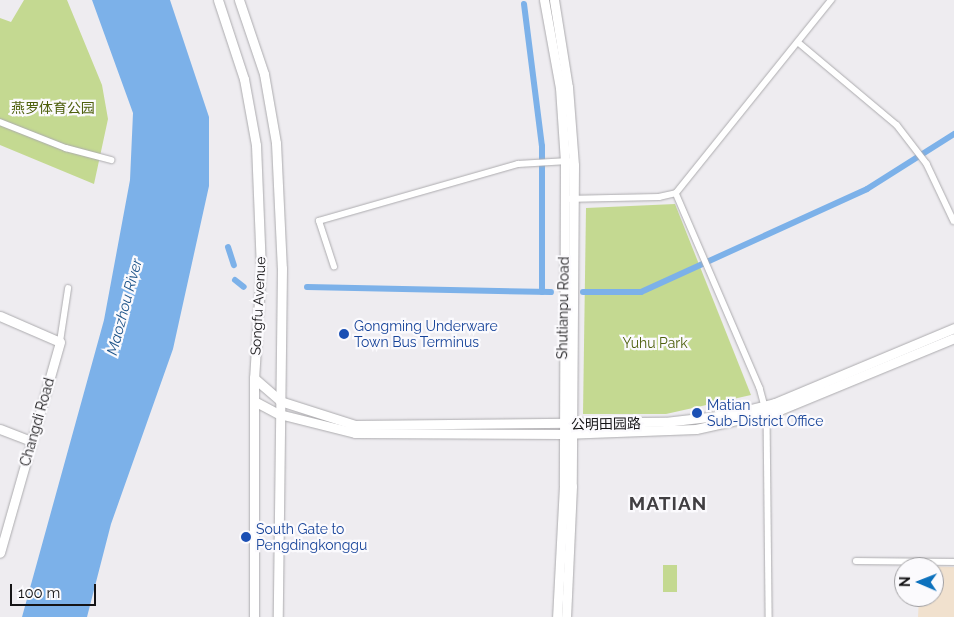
<!DOCTYPE html>
<meta charset="utf-8">
<style>
body{margin:0}
#map{position:relative;width:954px;height:617px;overflow:hidden;background:#eeecf0;font-family:Raleway,"Noto Sans SC",sans-serif}
div>[style]{position:absolute}
.commercial>*{inset:0;background:#f1e1ce}
.green>*{inset:0;background:#c4d991;transform-origin:0 0}
.water>*{inset:0;background:#7cb1e9}
.canal>*{height:6px;margin:-3px;padding:0 3px;transform-origin:3px;border-radius:3px;background:#7cb1e9}
.roads{filter:drop-shadow(0 0 1px #acabae) drop-shadow(0 0 1px #acabae)}
.street>*{height:5.5px;margin:-2.75px;padding:0 2.75px;transform-origin:2.75px;border-radius:2.75px;background:#fff}
.secondary>*{height:9px;margin:-4.5px;padding:0 4.5px;transform-origin:4.5px;border-radius:4.5px;background:#fff}
.primary>*{height:9px;margin:-4.5px;padding:0 4.5px;transform-origin:4.5px;border-radius:4.5px;background:#fff}
.dots>*{width:14px;height:14px;translate:-50% -50%;box-sizing:border-box;border:2px solid #fbfafd;border-radius:50%}
span{translate:-50% -50%;white-space:nowrap;text-align:center;line-height:1.15;-webkit-text-stroke:4.5px #fbfafd;paint-order:stroke}
.park-label{font-size:14px;color:#4e600e}
.street-label{font-size:14px;color:#151416}
.transit-label{font-size:14px;color:#164399}
.left{translate:0 -50%;text-align:left}
.water-label{font-size:15px;color:#1e5489;font-style:italic}
.district-label{font-size:19px;color:#413f42;font-weight:700;letter-spacing:1px}
.north{position:absolute;left:894px;top:557px;width:50px;height:50px;box-sizing:border-box;background:#fbfafd;border:1px solid #9f9ea1;border-radius:50%;rotate:271deg;font-size:14px;font-weight:700;line-height:20px;text-align:center;color:#151416}
.north::after{content:'';display:block;margin:auto;width:18px;height:22px;background:#0c71bd;clip-path:polygon(50% 0,100% 100%,50% 72%,0 100%)}
.scale{position:absolute;left:10px;top:584px;width:86px;height:22px;box-sizing:border-box;border:2px solid #151416;border-top:0;padding-left:6px;font-size:15px;line-height:18px;white-space:nowrap;color:#151416;-webkit-text-stroke:4px #fbfafd;paint-order:stroke}
</style>
<div id="map">
<div class="commercial">
<div style="clip-path:polygon(919px 566px,954px 567px,954px 617px,918px 617px,919px 597px,934px 597px,934px 567px)"></div>
</div>
<div class="green">
<div style="clip-path:polygon(24px 0,67px 0,102px 85px,108px 119px,94px 184px,0 145px,0 18px,11px 22px)"></div>
<div style="clip-path:polygon(675px 204px,751px 395px,666px 414px,583px 414px,586px 208px)"></div>
<div style="left:663px;top:565px;width:14px;height:27px"></div>
</div>
<div class="water">
<div style="clip-path:polygon(92px 0,170px 0,209px 117px,209px 186px,173px 349px,111px 524px,87px 617px,22px 617px,104px 320px,130px 180px,133px 113px)"></div>
</div>
<div class="canal">
<div style="left:524px;top:4px;width:143px;rotate:82.8deg"></div>
<div style="left:542px;top:146px;width:146px;rotate:90deg"></div>
<div style="left:228px;top:247px;width:19px;rotate:72deg"></div>
<div style="left:235px;top:280px;width:11px;rotate:38deg"></div>
<div style="left:307px;top:287px;width:244px;rotate:1.2deg"></div>
<div style="left:583px;top:292px;width:58px"></div>
<div style="left:641px;top:292px;width:248px;rotate:-24.5deg"></div>
<div style="left:867px;top:189px;width:103px;rotate:-32.3deg"></div>
</div>
<div class="roads">
<div class="street">
<div style="left:798px;top:42px;width:129px;rotate:40deg"></div>
<div style="left:897px;top:125px;width:49px;rotate:52.4deg"></div>
<div style="left:927px;top:164px;width:63px;rotate:64.7deg"></div>
<div style="left:0;top:122px;width:71px;rotate:21.5deg"></div>
<div style="left:66px;top:148px;width:47px;rotate:14.9deg"></div>
<div style="left:676px;top:193px;width:212px;rotate:66.7deg"></div>
<div style="left:760px;top:388px;width:27px;rotate:75deg"></div>
<div style="left:767px;top:414px;width:203px;rotate:89.4deg"></div>
<div style="left:564px;top:199px;width:95px;rotate:-1.2deg"></div>
<div style="left:659px;top:197px;width:17px;rotate:-13deg"></div>
<div style="left:676px;top:193px;width:248px;rotate:-51.2deg"></div>
<div style="left:334px;top:267px;width:48px;rotate:-108.1deg"></div>
<div style="left:319px;top:221px;width:207px;rotate:-16deg"></div>
<div style="left:518px;top:164px;width:50px;rotate:-3.4deg"></div>
<div style="left:60px;top:342px;width:54px;rotate:-81.4deg"></div>
<div style="left:856px;top:561px;width:98px;rotate:0.6deg"></div>
</div>
<div class="secondary">
<div style="left:544px;top:0;width:89px;rotate:79.7deg"></div>
<div style="left:560px;top:88px;width:73px;rotate:86.1deg"></div>
<div style="left:565px;top:161px;width:324px;rotate:90.2deg"></div>
<div style="left:564px;top:485px;width:132px;rotate:93deg"></div>
<div style="left:554px;top:0;width:88px;rotate:80.9deg"></div>
<div style="left:568px;top:87px;width:78px;rotate:85.6deg"></div>
<div style="left:574px;top:165px;width:321px;rotate:90.4deg"></div>
<div style="left:572px;top:486px;width:131px;rotate:92.6deg"></div>
<div style="left:0;top:316px;width:65px;rotate:23.4deg"></div>
<div style="left:60px;top:342px;width:219px;rotate:105.9deg"></div>
<div style="left:254px;top:378px;width:35px;rotate:41deg"></div>
<div style="left:280px;top:401px;width:79px;rotate:17.7deg"></div>
<div style="left:355px;top:425px;width:310px;rotate:-0.6deg"></div>
<div style="left:665px;top:422px;width:61px;rotate:-6.5deg"></div>
<div style="left:726px;top:415px;width:50px;rotate:-13.8deg"></div>
<div style="left:775px;top:403px;width:194px;rotate:-22.7deg"></div>
<div style="left:256px;top:402px;width:26px;rotate:28deg"></div>
<div style="left:279px;top:414px;width:78px;rotate:14deg"></div>
<div style="left:355px;top:433px;width:208px;rotate:0.3deg"></div>
<div style="left:563px;top:434px;width:133px;rotate:-2.2deg"></div>
<div style="left:696px;top:429px;width:83px;rotate:-12.5deg"></div>
<div style="left:777px;top:411px;width:191px;rotate:-22.4deg"></div>
<div style="left:0;top:429px;width:33px;rotate:21deg"></div>
</div>
<div class="primary">
<div style="left:218px;top:0;width:83px;rotate:71.8deg"></div>
<div style="left:244px;top:79px;width:67px;rotate:79.7deg"></div>
<div style="left:256px;top:145px;width:123px;rotate:87.7deg"></div>
<div style="left:261px;top:268px;width:110px;rotate:93.6deg"></div>
<div style="left:254px;top:378px;width:239px;rotate:90deg"></div>
<div style="left:239px;top:0;width:78px;rotate:71.3deg"></div>
<div style="left:264px;top:74px;width:70px;rotate:80.1deg"></div>
<div style="left:276px;top:143px;width:125px;rotate:87.3deg"></div>
<div style="left:282px;top:268px;width:349px;rotate:90.7deg"></div>
</div>
</div>
<div class="dots">
<div style="left:344px;top:334px;background:#1a4fb4"></div>
<div style="left:697px;top:413px;background:#1a4fb4"></div>
<div style="left:246px;top:537px;background:#1a4fb4"></div>
</div>
<div class="park-label">
<span style="left:53px;top:108px">燕罗体育公园</span>
<span style="left:655px;top:343px">Yuhu Park</span>
</div>
<div class="street-label">
<span style="left:258px;top:306px;rotate:-87deg">Songfu Avenue</span>
<span style="left:563px;top:308px;rotate:-89deg">Shutianpu Road</span>
<span style="left:37px;top:422px;rotate:-74deg">Changdi Road</span>
<span style="left:606px;top:424px;rotate:-1deg">公明田园路</span>
</div>
<div class="transit-label">
<span class="left" style="left:354px;top:334px">Gongming Underware<br>Town Bus Terminus</span>
<span class="left" style="left:707px;top:413px">Matian<br>Sub-District Office</span>
<span class="left" style="left:256px;top:537px">South Gate to<br>Pengdingkonggu</span>
</div>
<div class="water-label">
<span style="left:125px;top:307px;rotate:-75deg">Maozhou River</span>
</div>
<div class="district-label">
<span style="left:668px;top:504px">MATIAN</span>
</div>
<div class="north">N</div>
<div class="scale">100 m</div>
</div>
